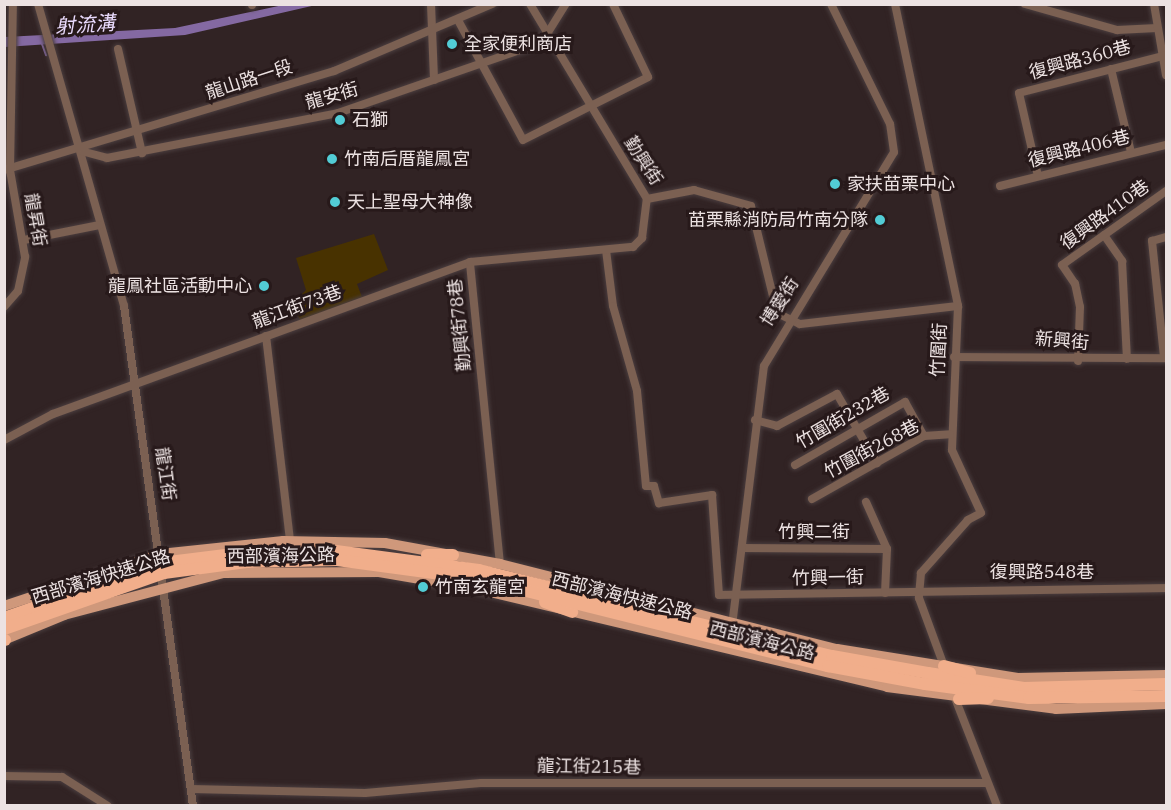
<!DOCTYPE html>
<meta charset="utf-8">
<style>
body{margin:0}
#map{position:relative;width:1171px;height:810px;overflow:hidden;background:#312324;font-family:"IBM Plex Serif","Noto Sans TC",serif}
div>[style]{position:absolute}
.green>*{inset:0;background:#483200}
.water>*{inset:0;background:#8469a2}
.stream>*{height:2px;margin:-1px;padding:0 1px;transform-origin:1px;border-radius:1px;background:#8469a2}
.roads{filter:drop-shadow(0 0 2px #4b3e3f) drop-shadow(0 0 2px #4b3e3f)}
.minor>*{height:8px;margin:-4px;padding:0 4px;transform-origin:4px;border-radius:4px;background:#7b6052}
.major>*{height:10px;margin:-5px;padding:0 5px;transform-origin:5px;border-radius:5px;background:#cf987b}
.highway>*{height:12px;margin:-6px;padding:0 6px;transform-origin:6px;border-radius:6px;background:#f1ae8b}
.dots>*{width:16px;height:16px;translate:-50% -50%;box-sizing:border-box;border:3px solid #27191a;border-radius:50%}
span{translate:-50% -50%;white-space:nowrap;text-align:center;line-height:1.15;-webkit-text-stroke:6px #27191a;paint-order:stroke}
.poi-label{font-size:18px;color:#ece2e2}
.left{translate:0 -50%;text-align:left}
.right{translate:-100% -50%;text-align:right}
.street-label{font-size:18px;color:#ece2e2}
.water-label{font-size:20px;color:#e9dafc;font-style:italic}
.frame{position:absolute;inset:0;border:6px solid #ece2e2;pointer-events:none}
</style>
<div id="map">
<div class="green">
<div style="clip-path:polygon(374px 234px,388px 270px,357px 284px,362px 297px,300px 320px,293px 303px,306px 290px,296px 258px)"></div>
</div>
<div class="water">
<div style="clip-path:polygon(283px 5px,316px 5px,185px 35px,5px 47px,5px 37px,175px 28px)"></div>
</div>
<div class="stream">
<div style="left:42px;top:44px;width:12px;rotate:70deg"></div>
</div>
<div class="roads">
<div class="minor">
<div style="left:38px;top:4px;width:314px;rotate:74.1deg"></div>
<div style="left:124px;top:306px;width:505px;rotate:82.14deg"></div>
<div style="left:252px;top:4px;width:1px;rotate:90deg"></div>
<div style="left:431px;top:4px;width:76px;rotate:87.7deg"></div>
<div style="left:530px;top:4px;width:227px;rotate:59deg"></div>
<div style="left:895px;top:4px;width:309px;rotate:78.2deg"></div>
<div style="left:958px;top:306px;width:144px;rotate:92.4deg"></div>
<div style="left:952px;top:450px;width:69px;rotate:65.3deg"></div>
<div style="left:981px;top:513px;width:15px;rotate:152deg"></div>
<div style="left:968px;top:520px;width:71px;rotate:131.6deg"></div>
<div style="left:921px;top:573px;width:25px;rotate:95deg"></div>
<div style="left:919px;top:598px;width:72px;rotate:69.8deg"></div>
<div style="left:1025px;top:4px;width:96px;rotate:15.8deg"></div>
<div style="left:1117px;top:30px;width:40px;rotate:-2.9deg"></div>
<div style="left:1154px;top:4px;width:72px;rotate:80.4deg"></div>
<div style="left:459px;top:22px;width:134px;rotate:61.5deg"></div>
<div style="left:523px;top:140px;width:140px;rotate:-26.7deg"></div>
<div style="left:648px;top:77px;width:81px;rotate:-115.6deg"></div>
<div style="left:118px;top:49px;width:107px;rotate:77deg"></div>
<div style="left:1111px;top:69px;width:85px;rotate:76.5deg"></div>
<div style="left:81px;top:151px;width:27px;rotate:15deg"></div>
<div style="left:107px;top:158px;width:235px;rotate:-11deg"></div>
<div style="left:338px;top:113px;width:204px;rotate:-19.1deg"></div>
<div style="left:531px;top:46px;width:20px;rotate:-37deg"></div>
<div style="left:547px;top:34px;width:36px;rotate:-58deg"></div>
<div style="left:4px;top:170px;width:345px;rotate:-16.7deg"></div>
<div style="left:334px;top:71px;width:172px;rotate:-23deg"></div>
<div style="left:1038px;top:176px;width:85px;rotate:-102.9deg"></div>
<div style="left:1019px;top:93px;width:149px;rotate:-14.4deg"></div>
<div style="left:1000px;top:186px;width:171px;rotate:-13.9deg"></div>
<div style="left:647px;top:199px;width:48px;rotate:-10.8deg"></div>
<div style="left:694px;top:190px;width:59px;rotate:15.7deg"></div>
<div style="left:751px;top:206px;width:110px;rotate:76.3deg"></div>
<div style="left:777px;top:313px;width:25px;rotate:26deg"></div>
<div style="left:800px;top:324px;width:159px;rotate:-6.5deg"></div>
<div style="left:1104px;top:235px;width:32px;rotate:55deg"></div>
<div style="left:1122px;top:261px;width:98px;rotate:87.1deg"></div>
<div style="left:24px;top:240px;width:77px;rotate:-11.2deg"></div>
<div style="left:606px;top:250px;width:56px;rotate:82.9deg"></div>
<div style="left:613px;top:306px;width:88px;rotate:74.2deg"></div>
<div style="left:637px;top:391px;width:95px;rotate:84.6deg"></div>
<div style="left:646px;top:486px;width:8px"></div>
<div style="left:654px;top:486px;width:18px;rotate:74deg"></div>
<div style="left:659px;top:503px;width:54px;rotate:-8.6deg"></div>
<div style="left:712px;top:495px;width:100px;rotate:86deg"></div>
<div style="left:719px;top:595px;width:447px;rotate:-0.9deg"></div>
<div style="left:4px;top:307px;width:21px;rotate:-49deg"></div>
<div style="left:18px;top:291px;width:35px;rotate:-78deg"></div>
<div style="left:25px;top:257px;width:88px;rotate:-99.8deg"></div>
<div style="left:10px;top:170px;width:166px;rotate:-89deg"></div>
<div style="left:266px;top:336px;width:206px;rotate:83.3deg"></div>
<div style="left:954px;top:357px;width:212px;rotate:0.3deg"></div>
<div style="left:1164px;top:357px;width:117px;rotate:-95.9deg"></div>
<div style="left:1152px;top:241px;width:15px;rotate:-16deg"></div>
<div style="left:1078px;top:361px;width:54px;rotate:-87.9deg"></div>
<div style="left:1080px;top:307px;width:24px;rotate:-102deg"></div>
<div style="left:1075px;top:284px;width:23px;rotate:-124deg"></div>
<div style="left:1062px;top:265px;width:128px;rotate:-35.4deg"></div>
<div style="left:755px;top:420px;width:23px;rotate:15deg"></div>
<div style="left:777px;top:426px;width:68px;rotate:-28.1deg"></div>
<div style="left:837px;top:394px;width:80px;rotate:59.9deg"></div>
<div style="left:4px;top:440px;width:55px;rotate:-28deg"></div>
<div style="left:53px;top:414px;width:444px;rotate:-20deg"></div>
<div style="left:795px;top:465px;width:127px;rotate:-29.8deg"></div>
<div style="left:905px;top:402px;width:39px;rotate:61deg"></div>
<div style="left:812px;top:499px;width:129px;rotate:-29.4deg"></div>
<div style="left:924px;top:436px;width:26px;rotate:-4deg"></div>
<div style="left:866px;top:502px;width:51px;rotate:65.9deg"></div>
<div style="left:887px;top:549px;width:44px;rotate:92.6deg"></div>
<div style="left:742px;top:548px;width:145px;rotate:0.4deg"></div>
<div style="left:500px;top:564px;width:303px;rotate:-95.7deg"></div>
<div style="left:470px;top:262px;width:164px;rotate:-5.3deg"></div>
<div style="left:633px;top:247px;width:13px;rotate:-45deg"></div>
<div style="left:642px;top:238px;width:39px;rotate:-83deg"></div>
<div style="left:732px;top:626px;width:262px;rotate:-83deg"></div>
<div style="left:764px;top:366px;width:250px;rotate:-58.7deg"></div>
<div style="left:894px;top:152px;width:28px;rotate:-98deg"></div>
<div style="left:890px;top:124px;width:134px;rotate:-116.2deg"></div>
<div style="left:955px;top:698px;width:116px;rotate:68.7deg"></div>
<div style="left:4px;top:776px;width:58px;rotate:1deg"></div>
<div style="left:62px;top:777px;width:54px;rotate:32.2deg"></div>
<div style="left:191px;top:789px;width:174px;rotate:1.3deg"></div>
<div style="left:365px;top:793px;width:116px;rotate:-4.9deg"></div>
<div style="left:481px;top:783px;width:506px"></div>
</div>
<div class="major">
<div style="left:4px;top:606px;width:164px;rotate:-18.4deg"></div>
<div style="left:160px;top:554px;width:124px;rotate:-6deg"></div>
<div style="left:283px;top:541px;width:102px;rotate:1.1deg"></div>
<div style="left:385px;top:543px;width:117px;rotate:10.3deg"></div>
<div style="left:500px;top:564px;width:348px;rotate:14.2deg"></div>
<div style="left:837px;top:649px;width:183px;rotate:9.1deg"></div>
<div style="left:1018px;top:678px;width:148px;rotate:-1.2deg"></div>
<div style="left:4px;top:640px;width:65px;rotate:-22.6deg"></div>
<div style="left:64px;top:615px;width:164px;rotate:-14.8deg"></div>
<div style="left:223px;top:573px;width:156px;rotate:-0.4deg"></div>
<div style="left:379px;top:572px;width:95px;rotate:9.7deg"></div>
<div style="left:473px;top:588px;width:426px;rotate:13.4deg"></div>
<div style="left:887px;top:687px;width:170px;rotate:7.4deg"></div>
<div style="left:1056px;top:709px;width:110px;rotate:-2.6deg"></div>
</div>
<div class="highway">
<div style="left:427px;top:555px;width:26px"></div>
<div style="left:545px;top:602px;width:29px;rotate:20deg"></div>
<div style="left:4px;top:618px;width:166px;rotate:-19.3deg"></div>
<div style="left:161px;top:563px;width:89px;rotate:-7.1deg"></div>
<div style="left:249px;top:552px;width:87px;rotate:-0.7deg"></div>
<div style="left:336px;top:551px;width:144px;rotate:7.6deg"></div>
<div style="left:479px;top:570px;width:363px;rotate:13.7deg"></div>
<div style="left:832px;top:656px;width:97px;rotate:10deg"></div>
<div style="left:928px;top:673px;width:97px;rotate:8.9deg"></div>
<div style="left:1024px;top:688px;width:142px;rotate:-1.6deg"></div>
<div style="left:4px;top:629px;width:170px;rotate:-19.3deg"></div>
<div style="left:164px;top:573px;width:85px;rotate:-7.5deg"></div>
<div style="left:248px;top:562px;width:89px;rotate:-1.3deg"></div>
<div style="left:337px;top:560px;width:142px;rotate:7.7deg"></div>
<div style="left:478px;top:579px;width:361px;rotate:14deg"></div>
<div style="left:828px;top:666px;width:99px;rotate:10.5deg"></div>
<div style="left:925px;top:684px;width:105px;rotate:7.7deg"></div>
<div style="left:1029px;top:698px;width:137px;rotate:-0.8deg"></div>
<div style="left:4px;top:640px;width:1px"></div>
<div style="left:944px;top:666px;width:27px;rotate:15deg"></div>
<div style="left:959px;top:699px;width:29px;rotate:-2deg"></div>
</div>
</div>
<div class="dots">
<div style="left:452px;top:44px;background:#52ccd5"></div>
<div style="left:340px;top:120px;background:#52ccd5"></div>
<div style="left:332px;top:159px;background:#52ccd5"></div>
<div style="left:835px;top:184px;background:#52ccd5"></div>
<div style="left:335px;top:202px;background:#52ccd5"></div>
<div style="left:880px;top:220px;background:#52ccd5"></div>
<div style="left:264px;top:286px;background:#52ccd5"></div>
<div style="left:423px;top:587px;background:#52ccd5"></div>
</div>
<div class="poi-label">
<span class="left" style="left:464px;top:44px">全家便利商店</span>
<span class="left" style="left:352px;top:120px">石獅</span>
<span class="left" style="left:344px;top:159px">竹南后厝龍鳳宮</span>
<span class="left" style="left:847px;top:184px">家扶苗栗中心</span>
<span class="left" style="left:347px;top:202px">天上聖母大神像</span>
<span class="right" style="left:868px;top:220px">苗栗縣消防局竹南分隊</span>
<span class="right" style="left:252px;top:286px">龍鳳社區活動中心</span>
<span class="left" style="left:435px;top:587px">竹南玄龍宮</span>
</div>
<div class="street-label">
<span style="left:1080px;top:60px;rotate:-15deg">復興路360巷</span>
<span style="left:249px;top:80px;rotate:-18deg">龍山路一段</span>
<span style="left:332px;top:96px;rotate:-16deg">龍安街</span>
<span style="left:1079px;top:149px;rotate:-14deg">復興路406巷</span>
<span style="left:643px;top:161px;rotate:57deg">勤興街</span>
<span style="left:1105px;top:215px;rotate:-36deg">復興路410巷</span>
<span style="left:35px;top:220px;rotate:80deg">龍昇街</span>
<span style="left:780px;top:302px;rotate:-57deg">博愛街</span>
<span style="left:297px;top:307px;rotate:-20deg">龍江街73巷</span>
<span style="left:460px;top:325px;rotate:-96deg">勤興街78巷</span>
<span style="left:1062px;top:341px;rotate:5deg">新興街</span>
<span style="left:939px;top:350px;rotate:-87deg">竹圍街</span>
<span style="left:843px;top:418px;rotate:-30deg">竹圍街232巷</span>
<span style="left:872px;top:449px;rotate:-28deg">竹圍街268巷</span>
<span style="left:165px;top:474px;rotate:82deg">龍江街</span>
<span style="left:814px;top:532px">竹興二街</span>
<span style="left:281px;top:556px;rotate:-1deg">西部濱海公路</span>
<span style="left:1042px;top:572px">復興路548巷</span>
<span style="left:101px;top:577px;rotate:-17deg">西部濱海快速公路</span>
<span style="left:828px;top:578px;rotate:-1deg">竹興一街</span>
<span style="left:622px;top:596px;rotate:14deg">西部濱海快速公路</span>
<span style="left:762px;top:641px;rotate:14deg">西部濱海公路</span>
<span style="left:589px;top:767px;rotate:1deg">龍江街215巷</span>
</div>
<div class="water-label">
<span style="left:85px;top:24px;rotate:-4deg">射流溝</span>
</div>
<div class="frame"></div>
</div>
